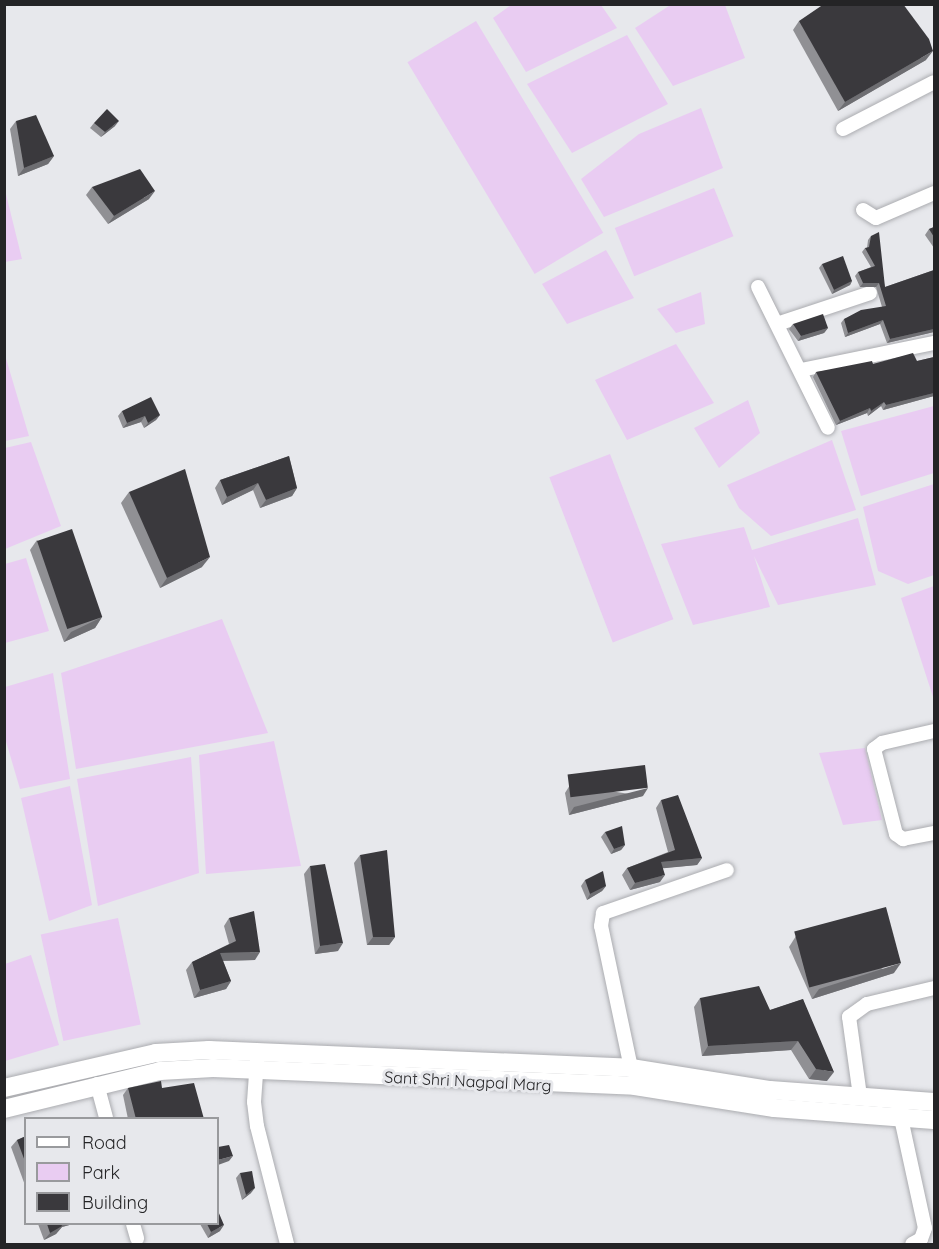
<!DOCTYPE html>
<style>
body{margin:0}
#map{position:relative;width:939px;height:1249px;overflow:hidden;background:#e7e8ec;font-family:Quicksand,sans-serif}
div>[style]{position:absolute}
.green>*{inset:0;background:#e9ccf2;transform-origin:0 0}
.roads{filter:drop-shadow(0 0 2px #abacb0) drop-shadow(0 0 2px #abacb0)}
.minor>*{height:14px;margin:-7px;padding:0 7px;transform-origin:7px;border-radius:7px;background:#fff}
.tertiary>*{height:18px;margin:-9px;padding:0 9px;transform-origin:9px;border-radius:9px;background:#fff}
.wall>*{inset:0;background:#909094}
.shaded-wall>*{inset:0;background:#6e6e72}
.building>*{inset:0;background:#3a393d;transform-origin:0 0}
span{translate:-50% -50%;white-space:nowrap;text-align:center;line-height:1.15;-webkit-text-stroke:6px #e7e8ec;paint-order:stroke}
.street-label{font-size:16px;color:#242426}
.frame{position:absolute;inset:0;border:6px solid #242426;pointer-events:none}
.legend{position:absolute;left:24px;top:1117px;width:195px;height:108px;box-sizing:border-box;background:#e7e8ec;border:2px solid #999a9d;margin:0;padding:8px 10px;list-style:none;font-size:18px;color:#242426}
.legend li{display:flex;align-items:center;gap:12px;height:30px}
.legend b{width:30px;border:2px solid #999a9d}
</style>
<div id="map">
<div class="green">
<div style="clip-path:polygon(672px 4px,725px 5px,745px 58px,673px 86px,635px 28px)"></div>
<div style="clip-path:polygon(511px 5px,601px 5px,617px 28px,526px 72px,493px 18px)"></div>
<div style="left:476px;top:21px;width:247px;height:80px;rotate:59deg"></div>
<div style="clip-path:polygon(627px 35px,668px 104px,572px 153px,527px 84px)"></div>
<div style="clip-path:polygon(701px 108px,723px 168px,604px 217px,581px 179px,639px 134px)"></div>
<div style="clip-path:polygon(4px 186px,22px 259px,5px 262px,4px 262px)"></div>
<div style="left:714px;top:188px;width:52px;height:107px;rotate:68deg"></div>
<div style="clip-path:polygon(606px 250px,634px 298px,567px 324px,542px 284px)"></div>
<div style="clip-path:polygon(701px 292px,705px 324px,676px 333px,657px 309px)"></div>
<div style="clip-path:polygon(676px 344px,714px 403px,627px 440px,595px 380px)"></div>
<div style="clip-path:polygon(5px 355px,29px 436px,5px 441px,4px 441px)"></div>
<div style="clip-path:polygon(748px 400px,760px 433px,719px 468px,694px 428px)"></div>
<div style="clip-path:polygon(934px 406px,934px 473px,861px 496px,841px 431px)"></div>
<div style="clip-path:polygon(832px 440px,856px 510px,771px 536px,739px 508px,727px 485px)"></div>
<div style="clip-path:polygon(31px 442px,61px 526px,5px 549px,5px 448px)"></div>
<div style="left:610px;top:454px;width:177px;height:65px;rotate:69deg"></div>
<div style="clip-path:polygon(934px 484px,934px 575px,908px 584px,878px 571px,863px 507px)"></div>
<div style="clip-path:polygon(858px 518px,876px 585px,778px 605px,754px 556px,770px 607px,693px 625px,661px 544px,744px 527px,752px 550px)"></div>
<div style="clip-path:polygon(26px 558px,49px 631px,5px 643px,5px 564px)"></div>
<div style="clip-path:polygon(934px 586px,934px 700px,901px 598px)"></div>
<div style="clip-path:polygon(222px 619px,268px 733px,76px 769px,61px 673px)"></div>
<div style="clip-path:polygon(53px 673px,70px 779px,20px 789px,5px 738px,5px 687px)"></div>
<div style="clip-path:polygon(274px 741px,301px 866px,206px 874px,199px 755px)"></div>
<div style="clip-path:polygon(865px 748px,882px 820px,843px 825px,819px 753px)"></div>
<div style="clip-path:polygon(191px 757px,199px 873px,98px 906px,77px 779px)"></div>
<div style="clip-path:polygon(70px 786px,92px 905px,49px 921px,21px 798px)"></div>
<div style="left:118px;top:918px;width:109px;height:79px;rotate:78deg"></div>
<div style="clip-path:polygon(31px 955px,59px 1045px,5px 1061px,5px 964px)"></div>
</div>
<div class="roads">
<div class="minor">
<div style="left:843px;top:129px;width:102px;rotate:-27.3deg"></div>
<div style="left:863px;top:210px;width:15px;rotate:32deg"></div>
<div style="left:876px;top:218px;width:63px;rotate:-23.3deg"></div>
<div style="left:758px;top:287px;width:157px;rotate:63.6deg"></div>
<div style="left:777px;top:324px;width:98px;rotate:-18.4deg"></div>
<div style="left:801px;top:370px;width:136px;rotate:-11.5deg"></div>
<div style="left:934px;top:731px;width:53px;rotate:167deg"></div>
<div style="left:882px;top:743px;width:10px;rotate:143deg"></div>
<div style="left:874px;top:749px;width:88px;rotate:75.5deg"></div>
<div style="left:896px;top:834px;width:9px;rotate:36deg"></div>
<div style="left:903px;top:839px;width:32px;rotate:-11deg"></div>
<div style="left:257px;top:1060px;width:42px;rotate:94.1deg"></div>
<div style="left:254px;top:1102px;width:24px;rotate:83deg"></div>
<div style="left:257px;top:1126px;width:122px;rotate:75.7deg"></div>
<div style="left:631px;top:1068px;width:145px;rotate:-101.9deg"></div>
<div style="left:601px;top:926px;width:13px;rotate:-81deg"></div>
<div style="left:603px;top:913px;width:131px;rotate:-19.1deg"></div>
<div style="left:97px;top:1084px;width:35px;rotate:75deg"></div>
<div style="left:860px;top:1096px;width:80px;rotate:-97.9deg"></div>
<div style="left:849px;top:1017px;width:22px;rotate:-36deg"></div>
<div style="left:867px;top:1004px;width:69px;rotate:-13.4deg"></div>
<div style="left:899px;top:1109px;width:122px;rotate:77.7deg"></div>
<div style="left:925px;top:1228px;width:12px;rotate:110deg"></div>
<div style="left:921px;top:1239px;width:10px;rotate:151deg"></div>
<div style="left:133px;top:1224px;width:15px;rotate:74deg"></div>
</div>
<div class="tertiary">
<div style="left:4px;top:1088px;width:156px;rotate:-13deg"></div>
<div style="left:156px;top:1053px;width:53px;rotate:-3.2deg"></div>
<div style="left:209px;top:1050px;width:422px;rotate:2.4deg"></div>
<div style="left:631px;top:1068px;width:141px;rotate:9deg"></div>
<div style="left:770px;top:1090px;width:164px;rotate:4.2deg"></div>
<div style="left:4px;top:1109px;width:161px;rotate:-13.7deg"></div>
<div style="left:160px;top:1071px;width:53px;rotate:-3.2deg"></div>
<div style="left:213px;top:1068px;width:422px;rotate:2.4deg"></div>
<div style="left:635px;top:1086px;width:141px;rotate:9deg"></div>
<div style="left:774px;top:1108px;width:160px;rotate:4.3deg"></div>
</div>
</div>
<div class="wall">
<div style="clip-path:polygon(799px 21px,926px 60px,838px 111px,793px 30px)"></div>
<div style="clip-path:polygon(16px 121px,54px 156px,48px 164px,18px 176px,10px 129px)"></div>
<div style="clip-path:polygon(94px 123px,115px 126px,101px 137px,90px 128px)"></div>
<div style="clip-path:polygon(92px 187px,149px 199px,108px 224px,86px 195px)"></div>
<div style="clip-path:polygon(934px 227px,934px 248px,925px 235px,929px 229px)"></div>
<div style="clip-path:polygon(871px 236px,885px 287px,934px 270px,934px 332px,887px 343px,880px 324px,845px 337px,841px 323px,844px 319px,882px 307px,876px 287px,860px 287px,855px 276px,858px 272px,871px 267px,862px 252px,865px 248px,867px 248px,868px 240px)"></div>
<div style="clip-path:polygon(822px 264px,852px 281px,850px 285px,832px 294px,819px 268px)"></div>
<div style="clip-path:polygon(793px 324px,828px 328px,824px 333px,798px 341px,789px 329px)"></div>
<div style="clip-path:polygon(934px 357px,934px 396px,883px 410px,881px 406px,868px 416px,867px 413px,836px 425px,813px 377px,816px 372px,873px 364px,917px 361px)"></div>
<div style="clip-path:polygon(122px 411px,160px 415px,156px 420px,144px 428px,141px 422px,123px 428px,118px 416px)"></div>
<div style="clip-path:polygon(289px 456px,297px 488px,292px 496px,260px 508px,253px 490px,222px 505px,215px 488px,220px 480px)"></div>
<div style="clip-path:polygon(129px 492px,202px 567px,160px 588px,121px 503px)"></div>
<div style="clip-path:polygon(37px 540px,102px 617px,95px 628px,64px 642px,30px 550px)"></div>
<div style="clip-path:polygon(570px 785px,643px 796px,569px 815px,565px 793px)"></div>
<div style="clip-path:polygon(661px 800px,702px 858px,697px 865px,663px 868px,660px 882px,630px 890px,622px 875px,627px 868px,668px 852px,656px 808px)"></div>
<div style="clip-path:polygon(605px 832px,625px 845px,621px 850px,611px 854px,601px 837px)"></div>
<div style="clip-path:polygon(360px 855px,395px 937px,389px 945px,367px 945px,354px 863px)"></div>
<div style="clip-path:polygon(310px 866px,338px 951px,315px 954px,304px 874px)"></div>
<div style="clip-path:polygon(585px 880px,606px 886px,602px 891px,587px 900px,581px 886px)"></div>
<div style="clip-path:polygon(229px 918px,255px 960px,223px 961px,231px 981px,226px 989px,194px 998px,186px 970px,192px 962px,229px 944px,224px 926px)"></div>
<div style="clip-path:polygon(796px 936px,894px 973px,812px 999px,789px 947px)"></div>
<div style="clip-path:polygon(700px 998px,770px 1010px,803px 999px,827px 1081px,809px 1079px,791px 1050px,702px 1056px,694px 1007px)"></div>
<div style="clip-path:polygon(128px 1088px,162px 1088px,204px 1119px,128px 1119px,123px 1095px)"></div>
<div style="clip-path:polygon(26px 1136px,26px 1188px,11px 1147px,17px 1140px)"></div>
<div style="clip-path:polygon(240px 1173px,251px 1193px,242px 1200px,236px 1178px)"></div>
<div style="clip-path:polygon(38px 1224px,73px 1224px,62px 1227px,56px 1234px,44px 1240px)"></div>
<div style="clip-path:polygon(200px 1224px,218px 1224px,220px 1231px,208px 1238px)"></div>
</div>
<div class="shaded-wall">
<div style="clip-path:polygon(933px 51px,926px 60px,838px 111px,845px 102px)"></div>
<div style="clip-path:polygon(119px 121px,115px 126px,101px 137px,105px 132px)"></div>
<div style="clip-path:polygon(54px 156px,48px 164px,18px 176px,24px 168px)"></div>
<div style="clip-path:polygon(155px 191px,149px 199px,108px 224px,114px 216px)"></div>
<div style="clip-path:polygon(852px 281px,850px 285px,832px 294px,834px 290px)"></div>
<div style="clip-path:polygon(863px 283px,879px 283px,876px 287px,860px 287px)"></div>
<div style="clip-path:polygon(883px 320px,880px 324px,845px 337px,848px 333px)"></div>
<div style="clip-path:polygon(828px 328px,824px 333px,798px 341px,801px 336px)"></div>
<div style="clip-path:polygon(934px 329px,934px 332px,887px 343px,890px 339px)"></div>
<div style="clip-path:polygon(934px 393px,934px 396px,883px 410px,886px 405px)"></div>
<div style="clip-path:polygon(884px 402px,881px 406px,868px 416px,871px 411px)"></div>
<div style="clip-path:polygon(870px 408px,867px 413px,836px 425px,840px 421px)"></div>
<div style="clip-path:polygon(160px 415px,156px 420px,144px 428px,148px 423px)"></div>
<div style="clip-path:polygon(145px 416px,141px 422px,123px 428px,127px 423px)"></div>
<div style="clip-path:polygon(258px 483px,253px 490px,222px 505px,227px 497px)"></div>
<div style="clip-path:polygon(297px 488px,292px 496px,260px 508px,266px 500px)"></div>
<div style="clip-path:polygon(210px 557px,202px 567px,160px 588px,167px 578px)"></div>
<div style="clip-path:polygon(102px 617px,95px 628px,64px 642px,71px 632px)"></div>
<div style="clip-path:polygon(648px 788px,643px 796px,569px 815px,574px 807px)"></div>
<div style="clip-path:polygon(625px 845px,621px 850px,611px 854px,614px 849px)"></div>
<div style="clip-path:polygon(702px 858px,697px 865px,656px 869px,661px 862px)"></div>
<div style="clip-path:polygon(665px 875px,660px 882px,630px 890px,635px 883px)"></div>
<div style="clip-path:polygon(606px 886px,602px 891px,587px 900px,590px 894px)"></div>
<div style="clip-path:polygon(373px 937px,395px 937px,389px 945px,367px 945px)"></div>
<div style="clip-path:polygon(343px 943px,338px 951px,315px 954px,320px 946px)"></div>
<div style="clip-path:polygon(260px 952px,255px 960px,214px 961px,220px 953px)"></div>
<div style="clip-path:polygon(901px 963px,894px 973px,812px 999px,819px 989px)"></div>
<div style="clip-path:polygon(231px 981px,226px 989px,194px 998px,200px 990px)"></div>
<div style="clip-path:polygon(798px 1041px,791px 1050px,702px 1056px,708px 1046px)"></div>
<div style="clip-path:polygon(816px 1069px,834px 1072px,827px 1081px,809px 1079px)"></div>
<div style="clip-path:polygon(233px 1156px,229px 1161px,218px 1165px,218px 1160px)"></div>
<div style="clip-path:polygon(255px 1188px,251px 1193px,242px 1200px,246px 1195px)"></div>
<div style="clip-path:polygon(58px 1224px,73px 1224px,62px 1227px,56px 1234px,44px 1240px)"></div>
<div style="clip-path:polygon(224px 1225px,220px 1231px,208px 1238px,211px 1232px)"></div>
</div>
<div class="building">
<div style="clip-path:polygon(824px 4px,903px 4px,929px 39px,933px 51px,845px 102px,799px 21px)"></div>
<div style="clip-path:polygon(107px 109px,119px 121px,105px 132px,94px 123px)"></div>
<div style="clip-path:polygon(36px 115px,54px 156px,24px 168px,16px 121px)"></div>
<div style="clip-path:polygon(140px 169px,155px 191px,114px 216px,92px 187px)"></div>
<div style="clip-path:polygon(934px 227px,934px 237px,929px 229px)"></div>
<div style="clip-path:polygon(879px 232px,885px 287px,934px 270px,934px 329px,890px 339px,883px 320px,848px 333px,844px 319px,861px 310px,886px 306px,879px 283px,863px 283px,858px 272px,875px 266px,865px 248px,869px 247px,871px 236px)"></div>
<div style="clip-path:polygon(843px 256px,852px 281px,834px 290px,822px 264px)"></div>
<div style="clip-path:polygon(823px 314px,828px 328px,801px 336px,793px 324px)"></div>
<div style="clip-path:polygon(913px 353px,917px 361px,934px 357px,934px 393px,886px 405px,884px 402px,871px 411px,870px 408px,840px 421px,816px 372px,872px 361px,873px 364px)"></div>
<div style="clip-path:polygon(151px 397px,160px 415px,148px 423px,145px 416px,127px 423px,122px 411px)"></div>
<div style="clip-path:polygon(289px 456px,297px 488px,266px 500px,258px 483px,227px 497px,220px 480px)"></div>
<div style="clip-path:polygon(185px 469px,210px 557px,167px 578px,129px 492px)"></div>
<div style="left:72px;top:529px;width:93px;height:37px;rotate:71deg"></div>
<div style="left:645px;top:765px;width:23px;height:78px;rotate:83deg"></div>
<div style="clip-path:polygon(678px 795px,702px 858px,661px 862px,665px 875px,635px 883px,627px 868px,675px 850px,661px 800px)"></div>
<div style="clip-path:polygon(622px 826px,625px 845px,614px 849px,605px 832px)"></div>
<div style="clip-path:polygon(387px 850px,395px 937px,373px 937px,360px 855px)"></div>
<div style="clip-path:polygon(325px 864px,343px 943px,320px 946px,310px 866px)"></div>
<div style="clip-path:polygon(603px 871px,606px 886px,590px 894px,585px 880px)"></div>
<div style="left:886px;top:907px;width:58px;height:95px;rotate:75deg"></div>
<div style="clip-path:polygon(254px 911px,260px 952px,220px 953px,231px 981px,200px 990px,192px 962px,236px 941px,229px 918px)"></div>
<div style="clip-path:polygon(759px 986px,770px 1010px,803px 999px,834px 1072px,816px 1069px,798px 1041px,708px 1046px,700px 998px)"></div>
<div style="clip-path:polygon(161px 1081px,162px 1088px,194px 1083px,204px 1119px,136px 1119px,128px 1088px)"></div>
<div style="clip-path:polygon(26px 1136px,26px 1164px,17px 1140px)"></div>
<div style="clip-path:polygon(229px 1145px,233px 1156px,218px 1160px,218px 1147px)"></div>
<div style="clip-path:polygon(252px 1171px,255px 1188px,246px 1195px,240px 1173px)"></div>
<div style="clip-path:polygon(218px 1211px,224px 1225px,211px 1232px,207px 1224px,218px 1224px)"></div>
<div style="clip-path:polygon(47px 1224px,61px 1224px,62px 1226px,50px 1233px)"></div>
</div>
<div class="street-label">
<span style="left:468px;top:1081px;rotate:3deg">Sant Shri Nagpal Marg</span>
</div>
<div class="frame"></div>
<ul class="legend">
<li><b style="height:8px;background:#fff"></b>Road</li>
<li><b style="height:16px;background:#e9ccf2"></b>Park</li>
<li><b style="height:16px;background:#3a393d"></b>Building</li>
</ul>
</div>
